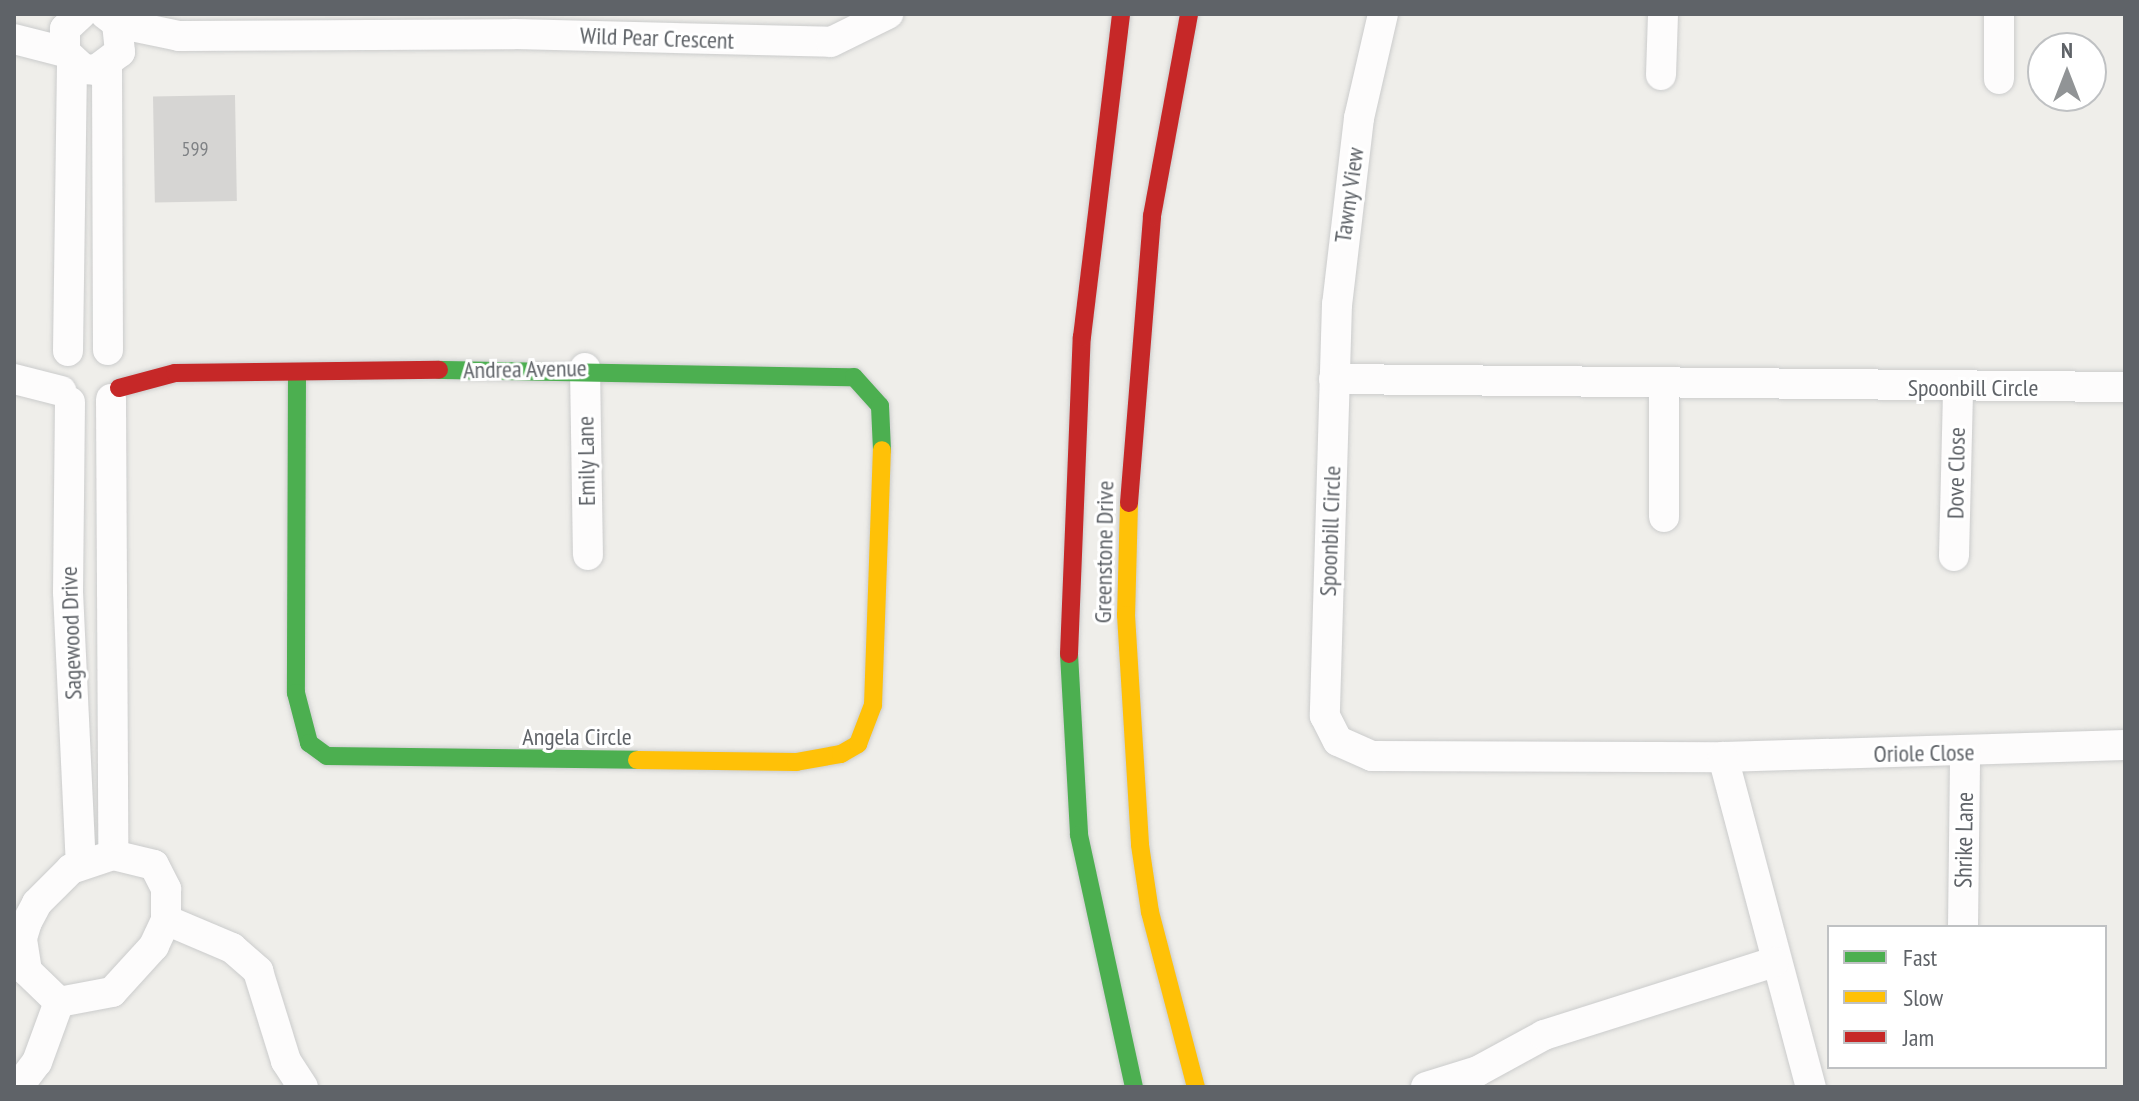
<!DOCTYPE html>
<style>
body{margin:0}
#map{position:relative;width:2139px;height:1101px;overflow:hidden;background:#efeeea;font-family:"PT Sans Narrow",sans-serif}
div>[style]{position:absolute}
.building>*{inset:0;background:#d6d5d3;transform-origin:0 0}
.roads{filter:drop-shadow(0 0 2px #cbcccc) drop-shadow(0 0 2px #cbcccc)}
.street>*{height:30px;margin:-15px;padding:0 15px;transform-origin:15px;border-radius:15px;background:#fdfcfc}
.fast>*{height:18px;margin:-9px;padding:0 9px;transform-origin:9px;border-radius:9px;background:#4caf50}
.slow>*{height:18px;margin:-9px;padding:0 9px;transform-origin:9px;border-radius:9px;background:#ffc107}
.jam>*{height:18px;margin:-9px;padding:0 9px;transform-origin:9px;border-radius:9px;background:#c62828}
span{translate:-50% -50%;white-space:nowrap;text-align:center;line-height:1.15;-webkit-text-stroke:6px #fff;paint-order:stroke}
.number-label{font-size:20px;color:#7e8184}
.number-label span{-webkit-text-stroke-width:0}
.street-label{font-size:24px;color:#5f6368}
.frame{position:absolute;inset:0;border:16px solid #5f6368;pointer-events:none}
.legend{position:absolute;left:1827px;top:925px;width:280px;height:144px;box-sizing:border-box;background:#fff;border:2px solid #bfc1c3;margin:0;padding:10px 14px;list-style:none;font-size:24px;color:#5f6368}
.legend li{display:flex;align-items:center;gap:16px;height:40px}
.legend b{width:40px;border:2px solid #bfc1c3}
.north{position:absolute;left:2027px;top:32px;width:80px;height:80px;box-sizing:border-box;background:#fff;border:2px solid #bfc1c3;border-radius:50%;rotate:0deg;font-size:22px;font-weight:700;line-height:32px;text-align:center;color:#5f6368}
.north::after{content:'';display:block;margin:auto;width:28px;height:36px;background:#919496;clip-path:polygon(50% 0,100% 100%,50% 72%,0 100%)}
</style>
<div id="map">
<div class="building">
<div style="left:235px;top:95px;width:106px;height:82px;rotate:89deg"></div>
</div>
<div class="roads">
<div class="street">
<div style="left:81px;top:14px;width:22px;rotate:137deg"></div>
<div style="left:65px;top:29px;width:23px;rotate:90deg"></div>
<div style="left:65px;top:52px;width:25px;rotate:43deg"></div>
<div style="left:83px;top:69px;width:13px;rotate:4deg"></div>
<div style="left:96px;top:70px;width:30px;rotate:-37deg"></div>
<div style="left:120px;top:52px;width:29px;rotate:-96deg"></div>
<div style="left:117px;top:23px;width:15px;rotate:-143deg"></div>
<div style="left:1383px;top:14px;width:107px;rotate:103deg"></div>
<div style="left:1359px;top:118px;width:187px;rotate:96.7deg"></div>
<div style="left:1337px;top:304px;width:412px;rotate:91.7deg"></div>
<div style="left:1325px;top:716px;width:28px;rotate:63deg"></div>
<div style="left:1338px;top:741px;width:37px;rotate:24deg"></div>
<div style="left:1372px;top:756px;width:351px;rotate:0.2deg"></div>
<div style="left:1723px;top:757px;width:402px;rotate:-1.7deg"></div>
<div style="left:117px;top:23px;width:63px;rotate:11.8deg"></div>
<div style="left:179px;top:36px;width:335px;rotate:-0.3deg"></div>
<div style="left:514px;top:34px;width:317px;rotate:1.4deg"></div>
<div style="left:831px;top:42px;width:64px;rotate:-26.2deg"></div>
<div style="left:14px;top:39px;width:53px;rotate:14.3deg"></div>
<div style="left:107px;top:66px;width:284px;rotate:89.8deg"></div>
<div style="left:1661px;top:75px;width:61px;rotate:-88.1deg"></div>
<div style="left:1999px;top:79px;width:65px;rotate:-90deg"></div>
<div style="left:68px;top:351px;width:289px;rotate:-89.2deg"></div>
<div style="left:585px;top:368px;width:187px;rotate:89.1deg"></div>
<div style="left:14px;top:379px;width:49px;rotate:14.3deg"></div>
<div style="left:1334px;top:379px;width:791px;rotate:0.58deg"></div>
<div style="left:1664px;top:385px;width:132px;rotate:90deg"></div>
<div style="left:111px;top:399px;width:456px;rotate:89.7deg"></div>
<div style="left:70px;top:402px;width:190px;rotate:90.6deg"></div>
<div style="left:68px;top:592px;width:272px;rotate:87.3deg"></div>
<div style="left:1954px;top:556px;width:166px;rotate:-88.6deg"></div>
<div style="left:1723px;top:757px;width:342px;rotate:75.1deg"></div>
<div style="left:113px;top:855px;width:42px;rotate:13.7deg"></div>
<div style="left:154px;top:865px;width:27px;rotate:63deg"></div>
<div style="left:166px;top:889px;width:31px;rotate:90deg"></div>
<div style="left:166px;top:920px;width:29px;rotate:115deg"></div>
<div style="left:154px;top:946px;width:62px;rotate:132.4deg"></div>
<div style="left:112px;top:992px;width:54px;rotate:169.3deg"></div>
<div style="left:59px;top:1002px;width:45px;rotate:-135.9deg"></div>
<div style="left:27px;top:971px;width:33px;rotate:-99deg"></div>
<div style="left:22px;top:938px;width:17px;rotate:-73deg"></div>
<div style="left:27px;top:922px;width:21px;rotate:-62deg"></div>
<div style="left:37px;top:903px;width:48px;rotate:-45deg"></div>
<div style="left:71px;top:869px;width:44px;rotate:-18.4deg"></div>
<div style="left:166px;top:920px;width:72px;rotate:23deg"></div>
<div style="left:232px;top:948px;width:35px;rotate:41deg"></div>
<div style="left:258px;top:971px;width:94px;rotate:72.7deg"></div>
<div style="left:286px;top:1061px;width:31px;rotate:57deg"></div>
<div style="left:1963px;top:927px;width:175px;rotate:-89.3deg"></div>
<div style="left:18px;top:1087px;width:31px;rotate:-53deg"></div>
<div style="left:37px;top:1062px;width:64px;rotate:-69.9deg"></div>
<div style="left:1426px;top:1087px;width:54px;rotate:-17.1deg"></div>
<div style="left:1478px;top:1071px;width:75px;rotate:-28.6deg"></div>
<div style="left:1544px;top:1035px;width:241px;rotate:-17.6deg"></div>
</div>
<div class="fast">
<div style="left:439px;top:370px;width:415px;rotate:1deg"></div>
<div style="left:854px;top:377px;width:39px;rotate:48deg"></div>
<div style="left:880px;top:406px;width:44px;rotate:87.4deg"></div>
<div style="left:297px;top:372px;width:321px;rotate:90.2deg"></div>
<div style="left:296px;top:693px;width:52px;rotate:75.4deg"></div>
<div style="left:309px;top:743px;width:22px;rotate:36deg"></div>
<div style="left:327px;top:756px;width:310px;rotate:0.7deg"></div>
<div style="left:1069px;top:654px;width:181px;rotate:86.8deg"></div>
<div style="left:1079px;top:835px;width:258px;rotate:77.7deg"></div>
</div>
<div class="slow">
<div style="left:1129px;top:503px;width:112px;rotate:91.5deg"></div>
<div style="left:1126px;top:615px;width:230px;rotate:86.5deg"></div>
<div style="left:1140px;top:845px;width:68px;rotate:81.5deg"></div>
<div style="left:1150px;top:912px;width:181px;rotate:75.3deg"></div>
<div style="left:637px;top:760px;width:159px;rotate:0.7deg"></div>
<div style="left:796px;top:762px;width:46px;rotate:-10.1deg"></div>
<div style="left:841px;top:754px;width:20px;rotate:-30deg"></div>
<div style="left:858px;top:744px;width:42px;rotate:-69deg"></div>
<div style="left:873px;top:705px;width:255px;rotate:-88deg"></div>
</div>
<div class="jam">
<div style="left:119px;top:388px;width:58px;rotate:-15deg"></div>
<div style="left:175px;top:373px;width:264px;rotate:-0.7deg"></div>
<div style="left:1129px;top:503px;width:288px;rotate:-85.4deg"></div>
<div style="left:1152px;top:216px;width:205px;rotate:-79.6deg"></div>
<div style="left:1069px;top:654px;width:317px;rotate:-87.7deg"></div>
<div style="left:1082px;top:337px;width:325px;rotate:-83.1deg"></div>
</div>
</div>
<div class="number-label">
<span style="left:195px;top:149px">599</span>
</div>
<div class="street-label">
<span style="left:657px;top:38px;rotate:2deg">Wild Pear Crescent</span>
<span style="left:1349px;top:195px;rotate:-82deg">Tawny View</span>
<span style="left:525px;top:369px;rotate:-1deg">Andrea Avenue</span>
<span style="left:1973px;top:388px">Spoonbill Circle</span>
<span style="left:586px;top:461px;rotate:-91deg">Emily Lane</span>
<span style="left:1956px;top:473px;rotate:-89deg">Dove Close</span>
<span style="left:1330px;top:531px;rotate:-88deg">Spoonbill Circle</span>
<span style="left:1104px;top:552px;rotate:-89deg">Greenstone Drive</span>
<span style="left:71px;top:633px;rotate:-92deg">Sagewood Drive</span>
<span style="left:577px;top:737px">Angela Circle</span>
<span style="left:1924px;top:753px;rotate:-1deg">Oriole Close</span>
<span style="left:1964px;top:840px;rotate:-89deg">Shrike Lane</span>
</div>
<div class="frame"></div>
<ul class="legend">
<li><b style="height:10px;background:#4caf50"></b>Fast</li>
<li><b style="height:10px;background:#ffc107"></b>Slow</li>
<li><b style="height:10px;background:#c62828"></b>Jam</li>
</ul>
<div class="north">N</div>
</div>
